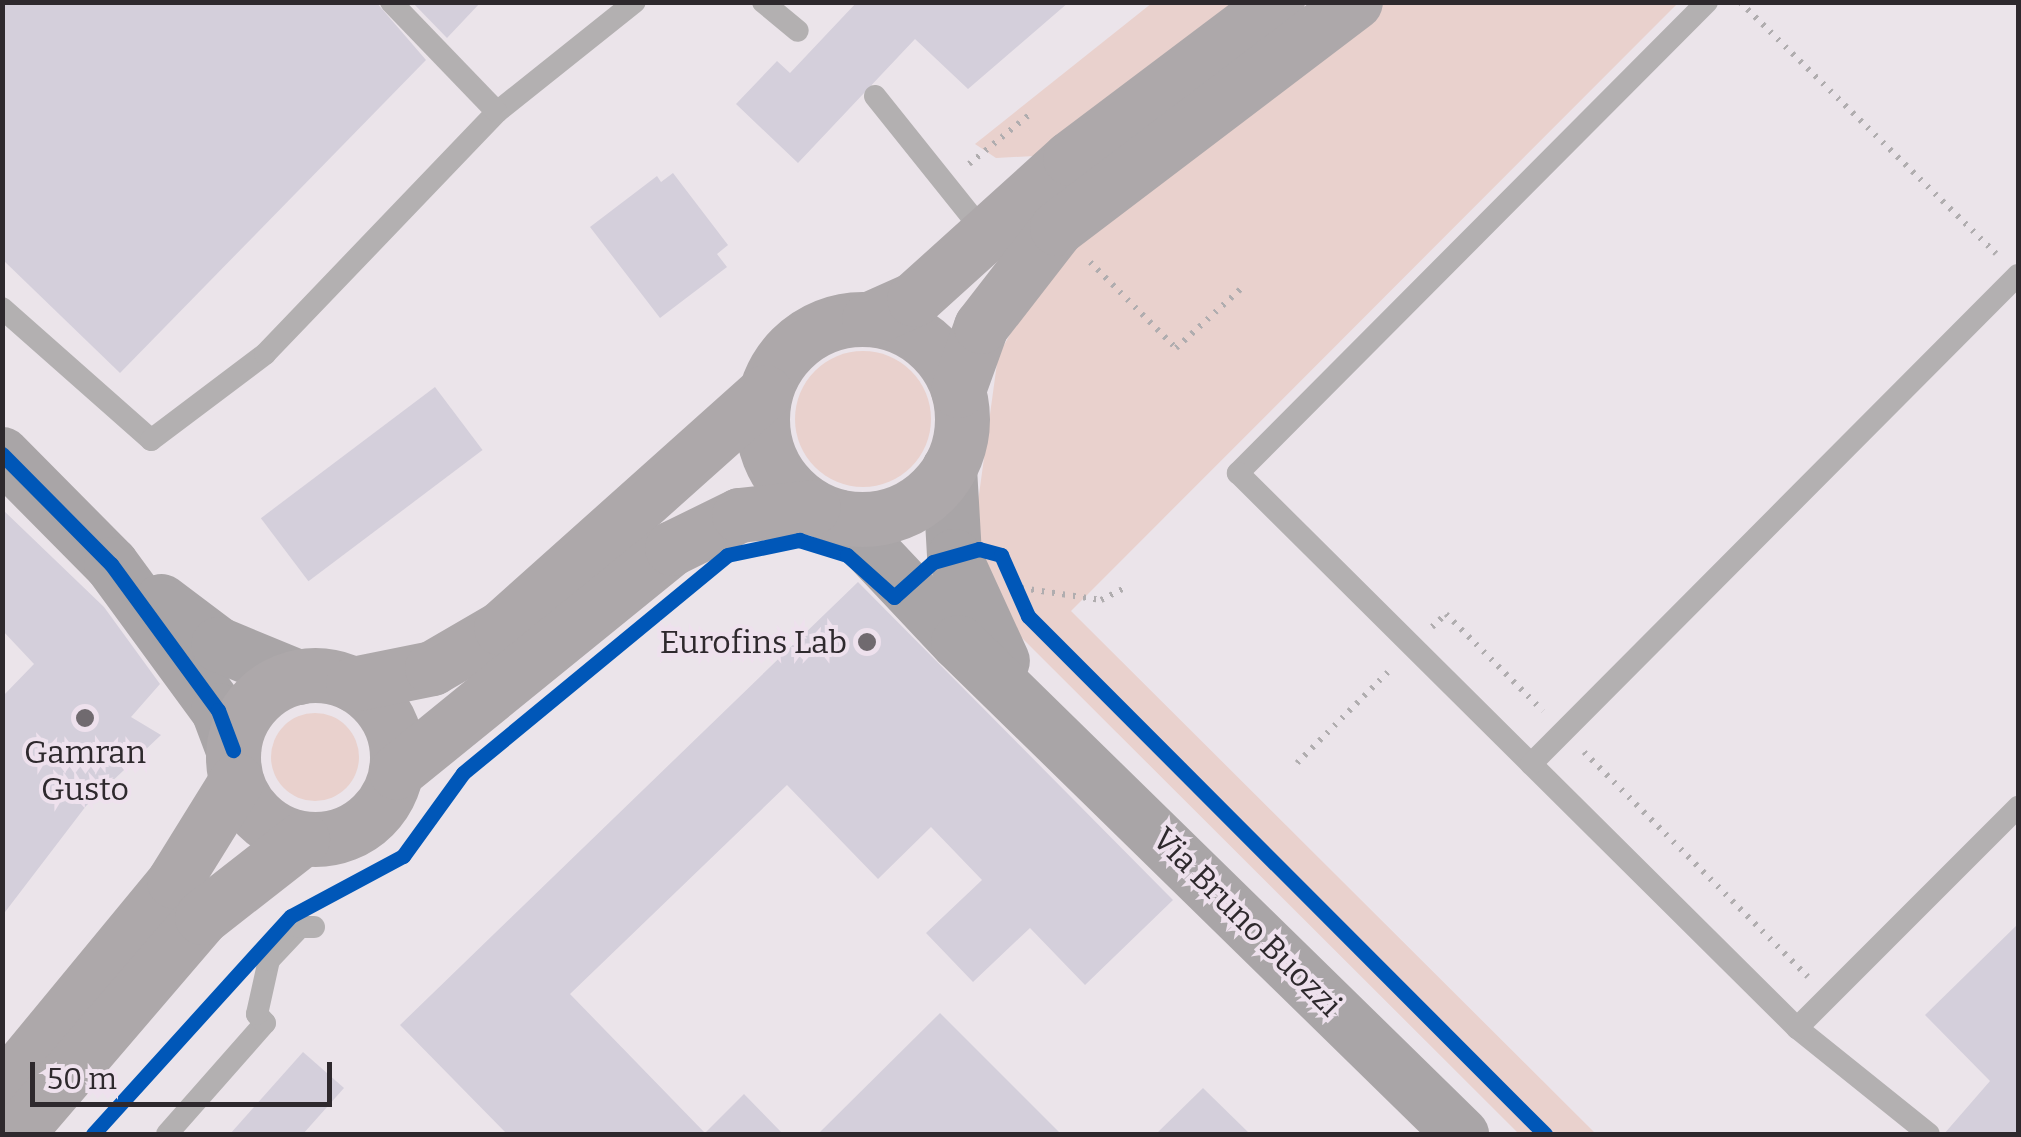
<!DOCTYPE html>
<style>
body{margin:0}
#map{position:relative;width:2021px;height:1137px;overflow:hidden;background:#ebe4ea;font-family:Bitter,serif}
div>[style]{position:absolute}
.green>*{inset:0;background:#e9d1cd}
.round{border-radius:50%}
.building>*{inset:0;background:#d4cfdb;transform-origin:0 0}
.path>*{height:6px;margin-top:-3px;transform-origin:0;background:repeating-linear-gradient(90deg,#b0adaf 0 2.5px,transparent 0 10.5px)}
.lane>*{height:22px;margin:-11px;padding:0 11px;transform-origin:11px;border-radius:11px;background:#b3b0b1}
.secondary>*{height:55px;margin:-27.5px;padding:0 27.5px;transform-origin:27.5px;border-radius:27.5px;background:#a9a5a7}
.primary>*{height:55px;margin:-27.5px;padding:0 27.5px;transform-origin:27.5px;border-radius:27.5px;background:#ada8aa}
.primary>.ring{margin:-27.5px;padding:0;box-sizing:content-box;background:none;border:55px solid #ada8aa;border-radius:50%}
.cycleway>*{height:15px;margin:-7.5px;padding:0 7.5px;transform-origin:7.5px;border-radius:7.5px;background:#0057b8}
.dots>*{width:28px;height:28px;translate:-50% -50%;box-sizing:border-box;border:5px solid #eee1ed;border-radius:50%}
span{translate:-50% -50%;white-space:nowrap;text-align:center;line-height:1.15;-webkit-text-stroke:8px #eee1ed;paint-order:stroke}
.poi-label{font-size:32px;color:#2e292d}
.right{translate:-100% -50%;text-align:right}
.street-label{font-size:32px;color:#2e292d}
.frame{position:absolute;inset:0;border:5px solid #2e292d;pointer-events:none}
.scale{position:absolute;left:30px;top:1062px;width:302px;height:45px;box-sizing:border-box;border:5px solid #2e292d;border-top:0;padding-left:12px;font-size:30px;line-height:35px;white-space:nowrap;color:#2e292d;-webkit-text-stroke:8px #eee1ed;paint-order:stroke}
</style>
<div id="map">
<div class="green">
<div style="clip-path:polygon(1152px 3px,1242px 3px,1035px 156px,996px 158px,975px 144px)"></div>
<div style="clip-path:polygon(1381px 3px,1678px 3px,1071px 611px,1596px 1134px,1519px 1134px,1021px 637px,994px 594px,974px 531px,998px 356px,1051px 260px)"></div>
<div class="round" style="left:795px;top:351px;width:136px;height:136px"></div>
<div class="round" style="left:271px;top:713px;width:88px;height:88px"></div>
</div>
<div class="building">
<div style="clip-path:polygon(2px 2px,376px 2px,426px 60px,120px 373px,2px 259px)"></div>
<div style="clip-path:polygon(412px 2px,481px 2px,447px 38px)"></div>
<div style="clip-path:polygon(857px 2px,1069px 2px,968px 89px,915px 39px,798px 163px,736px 104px,777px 61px,790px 73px)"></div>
<div style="clip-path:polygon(673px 173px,728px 245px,717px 254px,727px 267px,660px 318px,590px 227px,657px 176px,661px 182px)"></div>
<div style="left:435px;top:387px;width:79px;height:218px;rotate:53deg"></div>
<div style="clip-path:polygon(2px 509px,104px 607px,160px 684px,131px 717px,161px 735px,86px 806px,2px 916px,2px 697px,34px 664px,2px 630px)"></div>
<div style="clip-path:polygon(858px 582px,1173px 900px,1085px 985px,1030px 928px,973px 982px,926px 933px,982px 880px,931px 827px,878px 879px,787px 785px,570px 994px,705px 1133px,744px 1094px,783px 1134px,507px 1134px,400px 1025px)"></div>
<div style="clip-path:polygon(2018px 924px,2018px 1134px,1944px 1134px,1990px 1081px,1925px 1015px)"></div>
<div style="clip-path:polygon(940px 1013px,1061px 1134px,818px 1134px)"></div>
<div style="clip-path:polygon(303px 1052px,344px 1088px,303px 1134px,230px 1134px)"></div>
<div style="clip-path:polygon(1203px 1088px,1250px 1134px,1156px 1134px)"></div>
</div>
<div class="path">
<div style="left:1740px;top:2px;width:359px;rotate:44.5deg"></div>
<div style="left:969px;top:164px;width:79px;rotate:-39.3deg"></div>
<div style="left:1090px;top:262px;width:122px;rotate:45deg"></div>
<div style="left:1176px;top:348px;width:92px;rotate:-42.4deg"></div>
<div style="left:1021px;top:588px;width:81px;rotate:8.5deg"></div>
<div style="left:1101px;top:600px;width:25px;rotate:-27deg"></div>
<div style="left:1432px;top:627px;width:19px;rotate:-43deg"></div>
<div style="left:1446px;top:614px;width:137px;rotate:45deg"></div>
<div style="left:1584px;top:752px;width:317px;rotate:45.1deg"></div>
<div style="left:1297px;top:763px;width:134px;rotate:-45deg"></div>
</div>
<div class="lane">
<div style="left:763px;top:2px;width:45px;rotate:39.6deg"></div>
<div style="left:1707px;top:2px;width:665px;rotate:134.88deg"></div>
<div style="left:1238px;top:473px;width:788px;rotate:44.79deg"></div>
<div style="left:1797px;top:1028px;width:169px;rotate:38.8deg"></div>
<div style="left:875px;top:96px;width:174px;rotate:51.3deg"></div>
<div style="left:497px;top:112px;width:176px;rotate:-38.6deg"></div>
<div style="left:2px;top:308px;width:199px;rotate:41.5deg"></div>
<div style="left:151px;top:440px;width:143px;rotate:-37deg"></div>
<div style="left:265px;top:354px;width:335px;rotate:-46.2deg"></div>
<div style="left:497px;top:112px;width:153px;rotate:-133.9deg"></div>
<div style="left:1531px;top:764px;width:690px;rotate:-45.12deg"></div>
<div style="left:1797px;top:1028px;width:313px;rotate:-45deg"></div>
<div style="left:167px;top:1134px;width:148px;rotate:-48.6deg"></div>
<div style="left:265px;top:1023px;width:12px;rotate:-132deg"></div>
<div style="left:257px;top:1014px;width:55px;rotate:-77.5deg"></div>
<div style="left:269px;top:960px;width:45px;rotate:-46.8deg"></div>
<div style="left:300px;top:927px;width:14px"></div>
</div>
<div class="secondary">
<div style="left:2px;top:454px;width:155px;rotate:45.3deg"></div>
<div style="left:111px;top:564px;width:181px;rotate:53.8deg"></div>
<div style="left:218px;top:710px;width:43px;rotate:69.4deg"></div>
<div style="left:949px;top:468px;width:88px;rotate:86.7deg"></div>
<div style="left:954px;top:556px;width:115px;rotate:65.4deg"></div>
<div style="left:840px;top:517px;width:172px;rotate:46.7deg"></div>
<div style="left:958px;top:642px;width:704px;rotate:44.37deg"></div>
<div style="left:161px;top:601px;width:71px;rotate:37deg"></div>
<div style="left:218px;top:644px;width:87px;rotate:22.4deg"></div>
</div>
<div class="primary">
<div class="ring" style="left:762px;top:319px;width:145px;height:145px"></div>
<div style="left:869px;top:319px;width:49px;rotate:-24deg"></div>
<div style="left:914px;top:299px;width:210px;rotate:-42.1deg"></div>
<div style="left:1070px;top:158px;width:259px;rotate:-37deg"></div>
<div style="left:958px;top:390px;width:68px;rotate:-70.2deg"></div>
<div style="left:981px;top:326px;width:124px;rotate:-52.2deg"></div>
<div style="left:1057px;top:228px;width:374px;rotate:-37.2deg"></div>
<div class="ring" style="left:233px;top:675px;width:109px;height:109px"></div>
<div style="left:353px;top:684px;width:81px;rotate:-11.4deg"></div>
<div style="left:432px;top:668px;width:80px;rotate:-30.1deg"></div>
<div style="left:501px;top:628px;width:354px;rotate:-41.8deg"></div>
<div style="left:396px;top:772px;width:355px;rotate:-39.1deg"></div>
<div style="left:672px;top:548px;width:75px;rotate:-26.2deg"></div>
<div style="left:739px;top:515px;width:74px;rotate:-6.2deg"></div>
<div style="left:2px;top:1090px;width:271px;rotate:-50.5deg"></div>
<div style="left:174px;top:881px;width:118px;rotate:-58.2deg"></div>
<div style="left:16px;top:1134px;width:286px;rotate:-49.4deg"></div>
<div style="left:202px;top:917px;width:127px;rotate:-38deg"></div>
</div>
<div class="cycleway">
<div style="left:2px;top:454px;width:155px;rotate:45.3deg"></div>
<div style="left:111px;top:564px;width:181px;rotate:53.8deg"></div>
<div style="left:218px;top:710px;width:43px;rotate:69.4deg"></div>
<div style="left:93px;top:1134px;width:294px;rotate:-47.8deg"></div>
<div style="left:291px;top:916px;width:127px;rotate:-28.2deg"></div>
<div style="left:403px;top:856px;width:102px;rotate:-54.1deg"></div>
<div style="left:463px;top:773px;width:342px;rotate:-39.5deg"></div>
<div style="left:727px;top:555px;width:74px;rotate:-11.8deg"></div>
<div style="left:799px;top:540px;width:50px;rotate:17.4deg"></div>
<div style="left:847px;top:555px;width:63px;rotate:41.8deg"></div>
<div style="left:894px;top:597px;width:52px;rotate:-41.9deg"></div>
<div style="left:933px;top:562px;width:48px;rotate:-15.8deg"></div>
<div style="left:979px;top:549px;width:23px;rotate:15deg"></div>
<div style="left:1001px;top:555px;width:67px;rotate:66.1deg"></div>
<div style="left:1028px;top:616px;width:732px;rotate:45.06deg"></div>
</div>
<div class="dots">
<div style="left:867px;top:642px;background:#706a6f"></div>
<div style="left:85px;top:718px;background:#706a6f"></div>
</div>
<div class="poi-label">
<span class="right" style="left:847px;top:642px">Eurofins Lab</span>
<span style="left:85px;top:771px">Gamran<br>Gusto</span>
</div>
<div class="street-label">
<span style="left:1247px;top:922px;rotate:45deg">Via Bruno Buozzi</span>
</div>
<div class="frame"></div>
<div class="scale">50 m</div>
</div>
